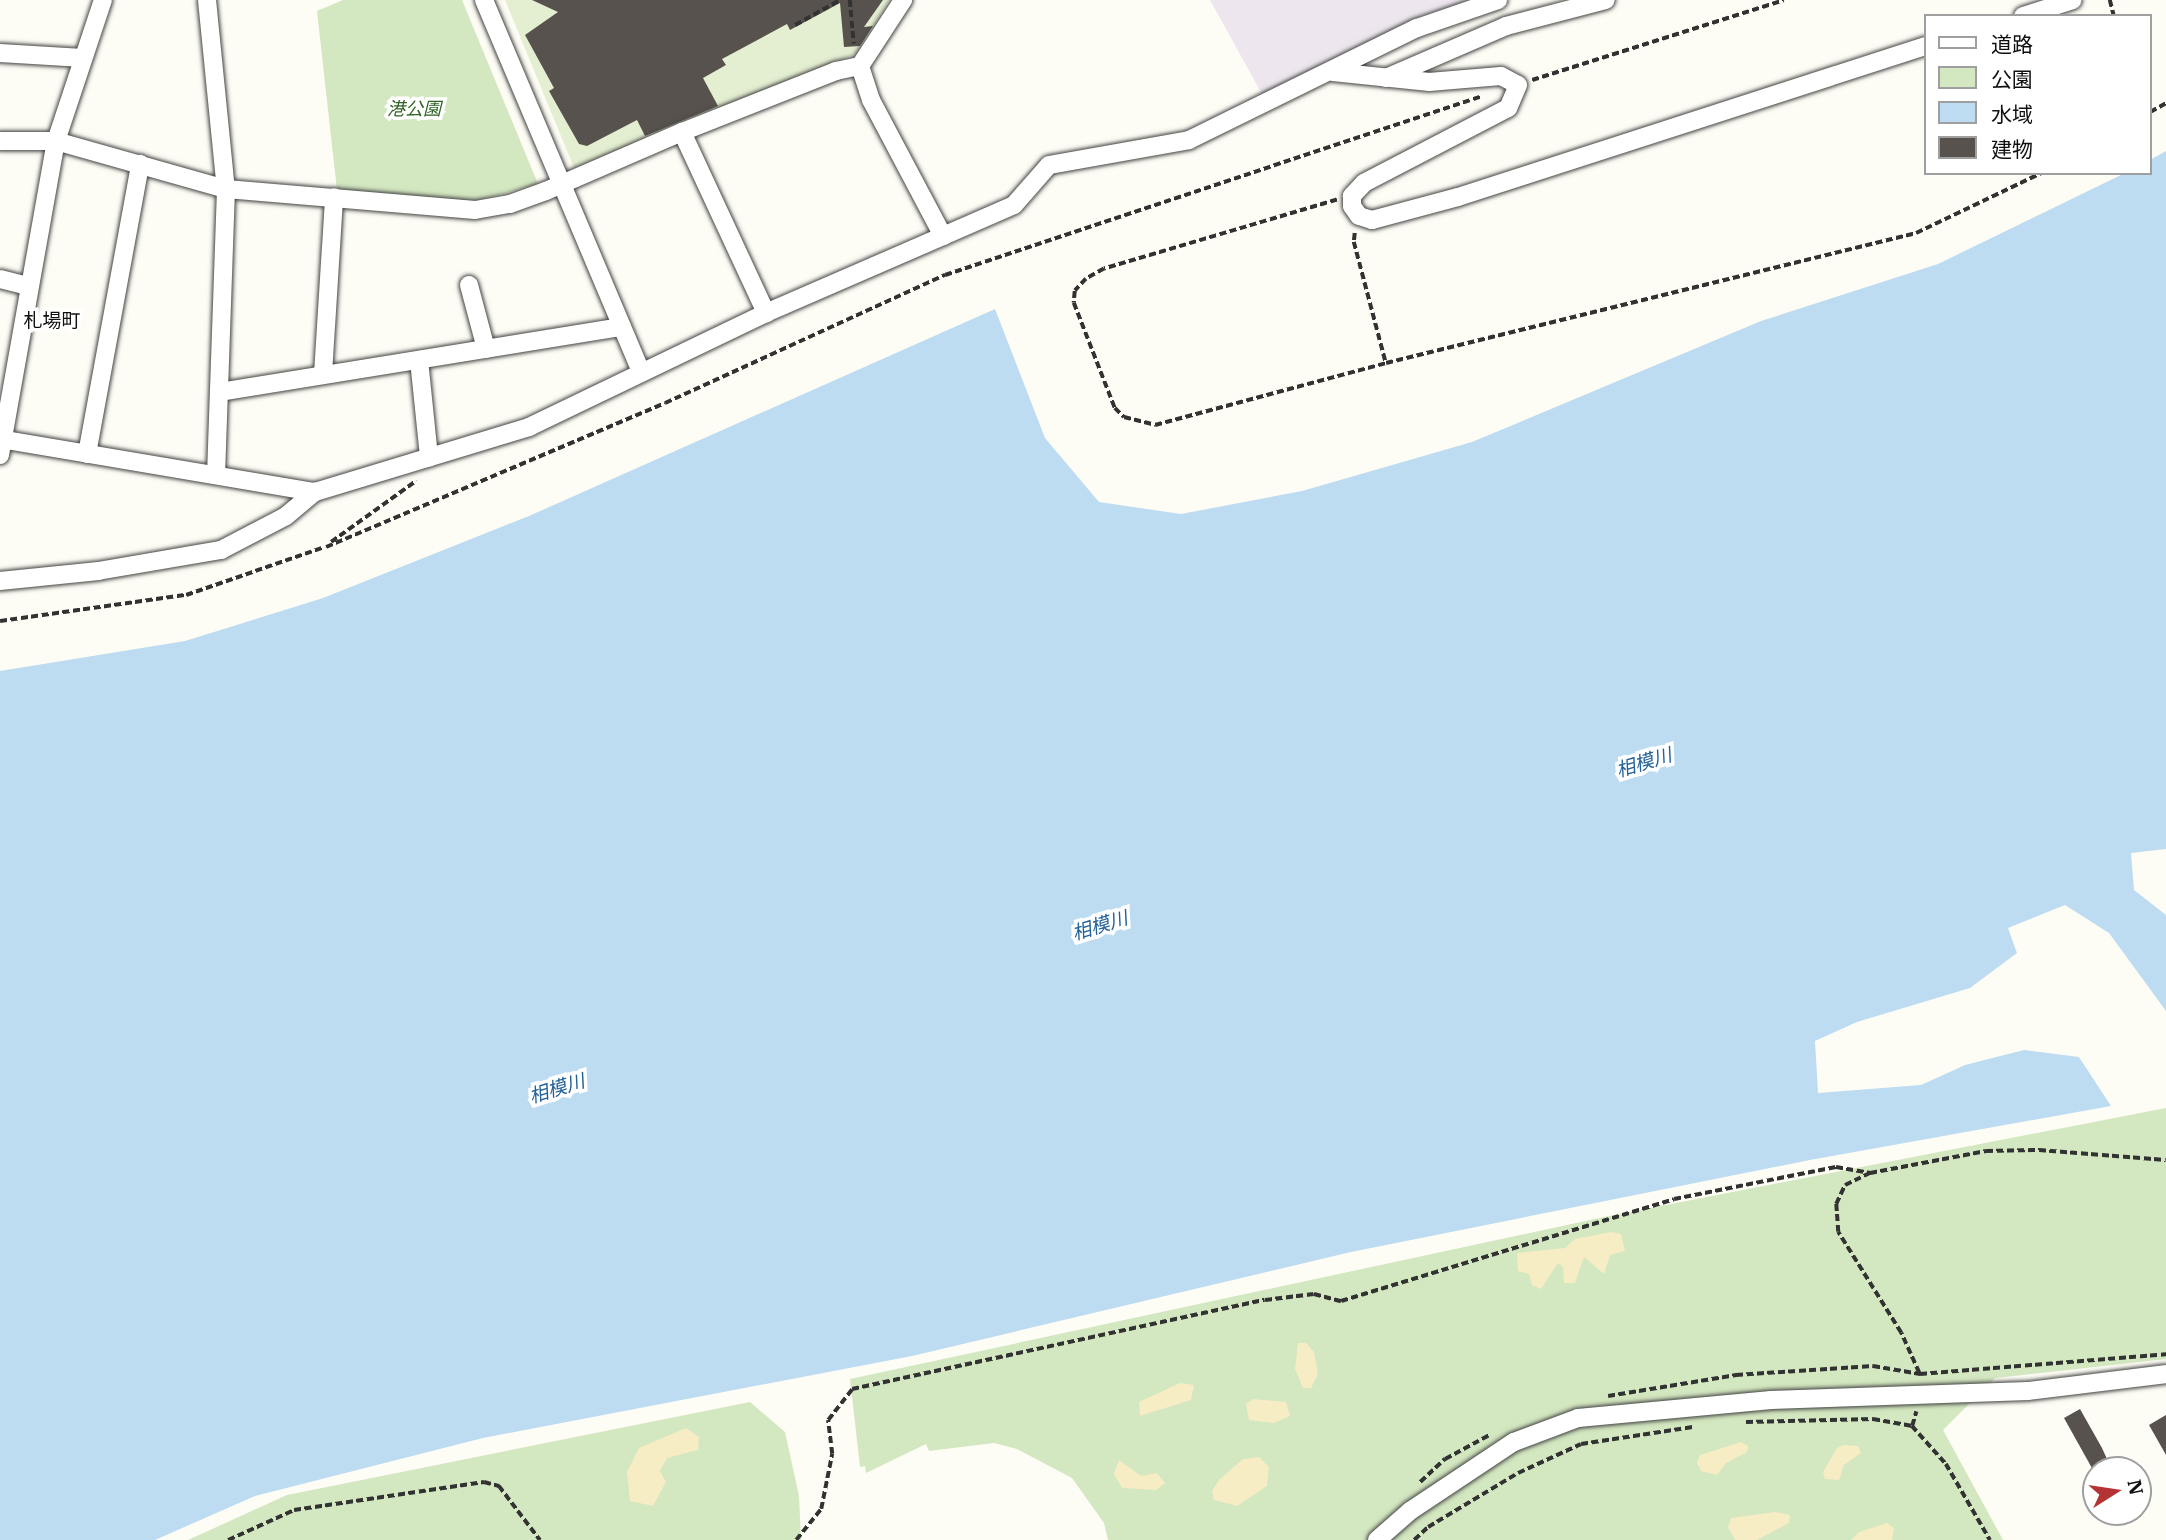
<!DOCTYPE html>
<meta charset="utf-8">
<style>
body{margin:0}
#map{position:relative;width:2166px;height:1540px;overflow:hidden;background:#fefdf5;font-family:"IBM Plex Serif","Noto Sans JP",serif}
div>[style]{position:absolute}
.industrial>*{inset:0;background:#ede6ee}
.green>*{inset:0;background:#d3e7c0}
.sand>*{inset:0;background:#f6edc5}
.pitch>*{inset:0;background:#e4efd1}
.water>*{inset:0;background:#bddcf2}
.building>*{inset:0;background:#58524e}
.path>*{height:3.5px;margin-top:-1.75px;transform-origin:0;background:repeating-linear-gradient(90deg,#323232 0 7px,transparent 0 10.5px)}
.roads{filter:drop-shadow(0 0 2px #434343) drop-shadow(0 0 2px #434343)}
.minor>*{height:18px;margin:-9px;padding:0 9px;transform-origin:9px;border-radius:9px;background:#fff}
span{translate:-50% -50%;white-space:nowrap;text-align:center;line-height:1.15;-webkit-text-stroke:7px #fff;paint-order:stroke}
.park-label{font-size:18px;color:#306425;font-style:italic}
.neighbourhood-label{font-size:19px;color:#101010}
.water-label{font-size:19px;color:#236299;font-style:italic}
.legend{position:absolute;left:1924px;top:14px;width:228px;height:161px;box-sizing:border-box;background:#fff;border:2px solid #9f9f9f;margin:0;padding:9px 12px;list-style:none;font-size:21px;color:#101010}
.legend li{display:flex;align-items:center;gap:14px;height:35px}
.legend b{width:35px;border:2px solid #9f9f9f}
.north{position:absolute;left:2082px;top:1456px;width:70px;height:70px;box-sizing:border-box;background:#fff;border:2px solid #9f9f9f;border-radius:50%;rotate:78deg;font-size:19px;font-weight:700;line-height:28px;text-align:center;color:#101010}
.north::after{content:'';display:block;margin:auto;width:24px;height:32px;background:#b63335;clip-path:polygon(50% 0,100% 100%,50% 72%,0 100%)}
</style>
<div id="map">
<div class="industrial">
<div style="clip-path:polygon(1210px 0,1470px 0,1420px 16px,1263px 96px)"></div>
</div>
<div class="green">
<div style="clip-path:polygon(343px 0,462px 0,538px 184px,472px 202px,337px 190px,317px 11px)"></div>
<div style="clip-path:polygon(2166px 1108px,2166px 1359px,1995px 1378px,1943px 1430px,2003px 1540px,1108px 1540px,1104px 1523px,1072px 1478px,1017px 1449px,994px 1443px,929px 1451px,926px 1444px,866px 1473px,865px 1466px,860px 1467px,850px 1379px,1604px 1217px)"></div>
<div style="clip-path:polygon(750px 1402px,785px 1432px,799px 1496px,801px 1540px,188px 1540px,287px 1495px)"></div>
</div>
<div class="sand">
<div style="clip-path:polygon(1611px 1232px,1621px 1234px,1625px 1251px,1610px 1255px,1604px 1274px,1584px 1257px,1575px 1283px,1564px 1283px,1563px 1267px,1558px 1263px,1541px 1289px,1532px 1285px,1529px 1274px,1518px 1271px,1517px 1253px,1565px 1248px,1575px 1239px)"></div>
<div style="clip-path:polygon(1298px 1343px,1306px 1343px,1314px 1352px,1318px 1374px,1311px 1388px,1303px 1388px,1295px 1369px)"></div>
<div style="clip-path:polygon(1180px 1383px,1194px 1385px,1191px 1400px,1140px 1416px,1139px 1402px)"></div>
<div style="clip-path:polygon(1253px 1399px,1286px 1402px,1290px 1416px,1274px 1423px,1249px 1420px,1246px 1404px)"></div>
<div style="clip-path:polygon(686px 1428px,699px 1437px,698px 1450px,667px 1458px,660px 1471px,666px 1482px,653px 1506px,630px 1501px,627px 1472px,639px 1448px)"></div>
<div style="clip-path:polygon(1741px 1442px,1748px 1446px,1747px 1452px,1726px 1463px,1717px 1475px,1701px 1471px,1697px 1463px,1700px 1455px)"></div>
<div style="clip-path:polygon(1844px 1445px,1858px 1446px,1861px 1453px,1844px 1465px,1839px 1480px,1825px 1479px,1823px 1472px,1837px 1448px)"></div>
<div style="clip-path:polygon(1259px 1457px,1269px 1467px,1267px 1486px,1237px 1506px,1214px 1500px,1212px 1491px,1219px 1480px,1243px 1459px)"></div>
<div style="clip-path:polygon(1119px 1460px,1141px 1476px,1157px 1473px,1165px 1483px,1156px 1490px,1122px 1488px,1114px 1474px)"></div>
<div style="clip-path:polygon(1775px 1512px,1790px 1515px,1789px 1523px,1757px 1540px,1735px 1540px,1728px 1527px,1731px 1518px)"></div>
<div style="clip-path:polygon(1887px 1523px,1894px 1528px,1892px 1540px,1851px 1540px,1859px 1532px)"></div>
</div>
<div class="pitch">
<div style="clip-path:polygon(505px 0,889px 0,857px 53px,574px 168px)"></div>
</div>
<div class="water">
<div style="clip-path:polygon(2166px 151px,2166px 849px,2131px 853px,2134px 890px,2166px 915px,2166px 1011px,2109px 933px,2065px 905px,2008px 928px,2017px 953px,1970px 988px,1857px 1022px,1815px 1041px,1818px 1093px,1921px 1085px,1965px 1065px,2024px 1050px,2079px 1057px,2111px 1106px,1810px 1160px,1351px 1252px,912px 1356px,483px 1438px,255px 1496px,155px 1540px,0 1540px,0 671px,185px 641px,323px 598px,529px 516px,995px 309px,1045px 438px,1099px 502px,1181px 514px,1302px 491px,1472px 442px,1761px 321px,1938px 264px,2125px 173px,2150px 173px,2150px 160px)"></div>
</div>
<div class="building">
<div style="clip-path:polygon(532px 0,883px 0,864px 27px,873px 26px,860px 46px,844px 47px,840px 3px,790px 30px,787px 24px,722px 59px,726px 65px,703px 78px,718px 106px,645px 136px,637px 120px,587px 146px,579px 144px,549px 91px,554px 88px,525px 35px,558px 12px)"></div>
<div style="clip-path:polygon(2080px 1409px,2102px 1448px,2112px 1470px,2093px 1470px,2064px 1418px)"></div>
<div style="clip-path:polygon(2166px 1415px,2166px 1455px,2149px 1425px)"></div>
</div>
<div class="path">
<div style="left:850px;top:0;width:44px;rotate:84.8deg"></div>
<div style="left:2110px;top:0;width:16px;rotate:76deg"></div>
<div style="left:795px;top:25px;width:51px;rotate:-29.1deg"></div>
<div style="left:1532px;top:80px;width:264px;rotate:-17.6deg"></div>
<div style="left:2150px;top:112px;width:18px;rotate:-29deg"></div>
<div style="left:1337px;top:200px;width:243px;rotate:163.5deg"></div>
<div style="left:1104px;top:269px;width:21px;rotate:151deg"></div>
<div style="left:1086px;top:279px;width:16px;rotate:133deg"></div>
<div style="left:1075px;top:291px;width:12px;rotate:95deg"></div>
<div style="left:1074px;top:303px;width:113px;rotate:68.7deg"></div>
<div style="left:1115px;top:408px;width:13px;rotate:45deg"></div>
<div style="left:1124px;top:417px;width:32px;rotate:14deg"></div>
<div style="left:1155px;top:425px;width:239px;rotate:-15deg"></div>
<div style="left:1386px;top:363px;width:546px;rotate:-13.78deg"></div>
<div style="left:1916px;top:233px;width:139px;rotate:-25.6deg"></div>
<div style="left:1355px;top:233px;width:9px;rotate:96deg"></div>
<div style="left:1354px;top:242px;width:125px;rotate:75.2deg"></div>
<div style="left:331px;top:542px;width:105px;rotate:-35.7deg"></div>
<div style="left:326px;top:547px;width:368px;rotate:-23deg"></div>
<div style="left:665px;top:403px;width:308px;rotate:-24.6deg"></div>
<div style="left:945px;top:275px;width:566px;rotate:-18.43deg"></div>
<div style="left:0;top:621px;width:188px;rotate:-8deg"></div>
<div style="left:186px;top:595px;width:147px;rotate:-19.1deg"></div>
<div style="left:1919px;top:1373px;width:44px;rotate:-114.2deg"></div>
<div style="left:1901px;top:1333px;width:119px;rotate:-122deg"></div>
<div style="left:1838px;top:1232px;width:28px;rotate:-94deg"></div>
<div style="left:1836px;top:1204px;width:21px;rotate:-65deg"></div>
<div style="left:1845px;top:1185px;width:28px;rotate:-26deg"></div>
<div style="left:1870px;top:1173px;width:118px;rotate:-10.7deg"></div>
<div style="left:1986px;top:1151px;width:53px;rotate:-1.1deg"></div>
<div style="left:2039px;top:1150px;width:127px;rotate:4.5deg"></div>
<div style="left:1608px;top:1396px;width:130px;rotate:-9.3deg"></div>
<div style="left:1736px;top:1375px;width:137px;rotate:-3.8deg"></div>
<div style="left:1873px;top:1366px;width:48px;rotate:9.7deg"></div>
<div style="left:1920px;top:1374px;width:247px;rotate:-4.6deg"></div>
<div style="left:1746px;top:1422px;width:127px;rotate:-1.4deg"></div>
<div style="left:1873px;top:1419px;width:40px;rotate:10deg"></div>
<div style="left:1912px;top:1426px;width:51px;rotate:48.2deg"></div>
<div style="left:1946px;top:1464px;width:88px;rotate:59.9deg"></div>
<div style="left:1912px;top:1426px;width:15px;rotate:-74deg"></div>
<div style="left:1420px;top:1482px;width:34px;rotate:-43deg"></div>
<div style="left:1445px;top:1459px;width:52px;rotate:-28.5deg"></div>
<div style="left:228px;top:1540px;width:72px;rotate:-24.4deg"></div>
<div style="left:294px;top:1510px;width:192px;rotate:-8.4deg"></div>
<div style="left:484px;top:1482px;width:16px;rotate:15deg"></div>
<div style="left:499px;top:1486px;width:68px;rotate:52.8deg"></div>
<div style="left:796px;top:1540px;width:40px;rotate:-51deg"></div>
<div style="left:821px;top:1509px;width:56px;rotate:-78.7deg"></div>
<div style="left:832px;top:1454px;width:34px;rotate:-97deg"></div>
<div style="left:828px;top:1420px;width:39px;rotate:-52deg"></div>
<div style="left:852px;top:1389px;width:422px;rotate:-12.2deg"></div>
<div style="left:1265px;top:1300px;width:49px;rotate:-7deg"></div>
<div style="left:1314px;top:1294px;width:28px;rotate:15deg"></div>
<div style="left:1341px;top:1301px;width:348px;rotate:-17deg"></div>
<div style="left:1674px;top:1199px;width:165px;rotate:-11.2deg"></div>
<div style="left:1836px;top:1167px;width:35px;rotate:10deg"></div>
<div style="left:1414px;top:1540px;width:19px;rotate:-43deg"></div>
<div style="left:1428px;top:1527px;width:105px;rotate:-31deg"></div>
<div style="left:1518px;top:1473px;width:69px;rotate:-24.7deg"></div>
<div style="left:1581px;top:1444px;width:113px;rotate:-8.6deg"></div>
</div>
<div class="roads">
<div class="minor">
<div style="left:207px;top:0;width:190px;rotate:84.3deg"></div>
<div style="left:226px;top:189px;width:284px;rotate:92deg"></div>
<div style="left:484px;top:0;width:403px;rotate:67.1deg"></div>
<div style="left:2023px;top:16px;width:52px;rotate:-17.7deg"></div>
<div style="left:0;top:53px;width:83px;rotate:3.4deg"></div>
<div style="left:1333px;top:72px;width:97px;rotate:5.9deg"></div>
<div style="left:1429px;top:82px;width:72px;rotate:-4.8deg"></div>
<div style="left:1501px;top:76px;width:19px;rotate:28deg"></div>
<div style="left:1518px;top:85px;width:25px;rotate:113deg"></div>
<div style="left:1508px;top:108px;width:162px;rotate:152.5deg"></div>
<div style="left:1364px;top:183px;width:18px;rotate:133deg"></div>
<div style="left:1352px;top:196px;width:10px;rotate:90deg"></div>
<div style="left:1352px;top:206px;width:12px;rotate:55deg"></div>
<div style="left:1359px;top:216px;width:14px;rotate:17deg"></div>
<div style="left:1372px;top:220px;width:89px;rotate:-15deg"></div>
<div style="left:1458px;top:197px;width:492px;rotate:-17.9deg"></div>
<div style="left:1386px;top:78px;width:131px;rotate:-23.4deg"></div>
<div style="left:1506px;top:26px;width:103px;rotate:-14.6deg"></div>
<div style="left:682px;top:132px;width:200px;rotate:65.1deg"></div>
<div style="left:0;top:141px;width:56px"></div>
<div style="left:56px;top:141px;width:177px;rotate:15.8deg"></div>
<div style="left:226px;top:189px;width:250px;rotate:4.8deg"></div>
<div style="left:475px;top:210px;width:36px;rotate:-10deg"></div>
<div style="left:510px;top:204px;width:38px;rotate:-20deg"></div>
<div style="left:546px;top:191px;width:148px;rotate:-23.5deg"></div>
<div style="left:682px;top:132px;width:166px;rotate:-21.6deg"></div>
<div style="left:836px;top:71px;width:25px;rotate:-12deg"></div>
<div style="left:943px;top:236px;width:77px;rotate:-23.6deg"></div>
<div style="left:1014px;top:205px;width:53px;rotate:-48.8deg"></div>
<div style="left:1049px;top:165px;width:142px;rotate:-10.1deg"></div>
<div style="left:1189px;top:140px;width:254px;rotate:-26.2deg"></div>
<div style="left:1417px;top:28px;width:86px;rotate:-19.1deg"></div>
<div style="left:0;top:279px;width:30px;rotate:14deg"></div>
<div style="left:469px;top:285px;width:66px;rotate:75.1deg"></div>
<div style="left:419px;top:360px;width:98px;rotate:84.1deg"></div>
<div style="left:323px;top:374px;width:177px;rotate:-86.4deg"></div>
<div style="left:220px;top:392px;width:407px;rotate:-9.2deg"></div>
<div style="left:0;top:439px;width:319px;rotate:9.6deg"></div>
<div style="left:87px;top:454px;width:295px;rotate:-79.6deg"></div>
<div style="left:0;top:455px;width:319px;rotate:-79.9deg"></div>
<div style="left:56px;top:141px;width:149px;rotate:-71.6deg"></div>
<div style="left:0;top:581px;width:99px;rotate:-5.8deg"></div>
<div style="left:98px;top:571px;width:125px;rotate:-9.7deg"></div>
<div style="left:221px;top:550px;width:73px;rotate:-27.6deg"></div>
<div style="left:286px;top:516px;width:38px;rotate:-40deg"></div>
<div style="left:315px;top:492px;width:224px;rotate:-16.9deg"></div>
<div style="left:529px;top:427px;width:263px;rotate:-25.7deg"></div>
<div style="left:766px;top:313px;width:193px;rotate:-23.5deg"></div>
<div style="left:943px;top:236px;width:154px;rotate:-117.9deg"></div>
<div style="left:871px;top:100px;width:36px;rotate:-108deg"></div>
<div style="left:860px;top:66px;width:79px;rotate:-56.9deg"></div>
<div style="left:1377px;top:1540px;width:44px;rotate:-41.3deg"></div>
<div style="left:1410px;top:1511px;width:125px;rotate:-33.6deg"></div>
<div style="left:1514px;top:1442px;width:68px;rotate:-20.6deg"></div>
<div style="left:1578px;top:1418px;width:194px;rotate:-5.3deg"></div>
<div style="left:1771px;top:1400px;width:257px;rotate:-2deg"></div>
<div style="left:2028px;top:1391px;width:139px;rotate:-7deg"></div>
</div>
</div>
<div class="park-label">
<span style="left:414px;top:109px">港公園</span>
</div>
<div class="neighbourhood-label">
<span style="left:52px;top:321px">札場町</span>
</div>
<div class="water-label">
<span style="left:1644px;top:763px;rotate:-17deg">相模川</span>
<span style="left:1100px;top:926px;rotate:-17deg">相模川</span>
<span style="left:557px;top:1089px;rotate:-17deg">相模川</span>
</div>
<ul class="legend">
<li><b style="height:9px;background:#fff"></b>道路</li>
<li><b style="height:19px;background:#d3e7c0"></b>公園</li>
<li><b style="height:19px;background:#bddcf2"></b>水域</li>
<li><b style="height:19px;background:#58524e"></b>建物</li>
</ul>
<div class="north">N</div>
</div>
